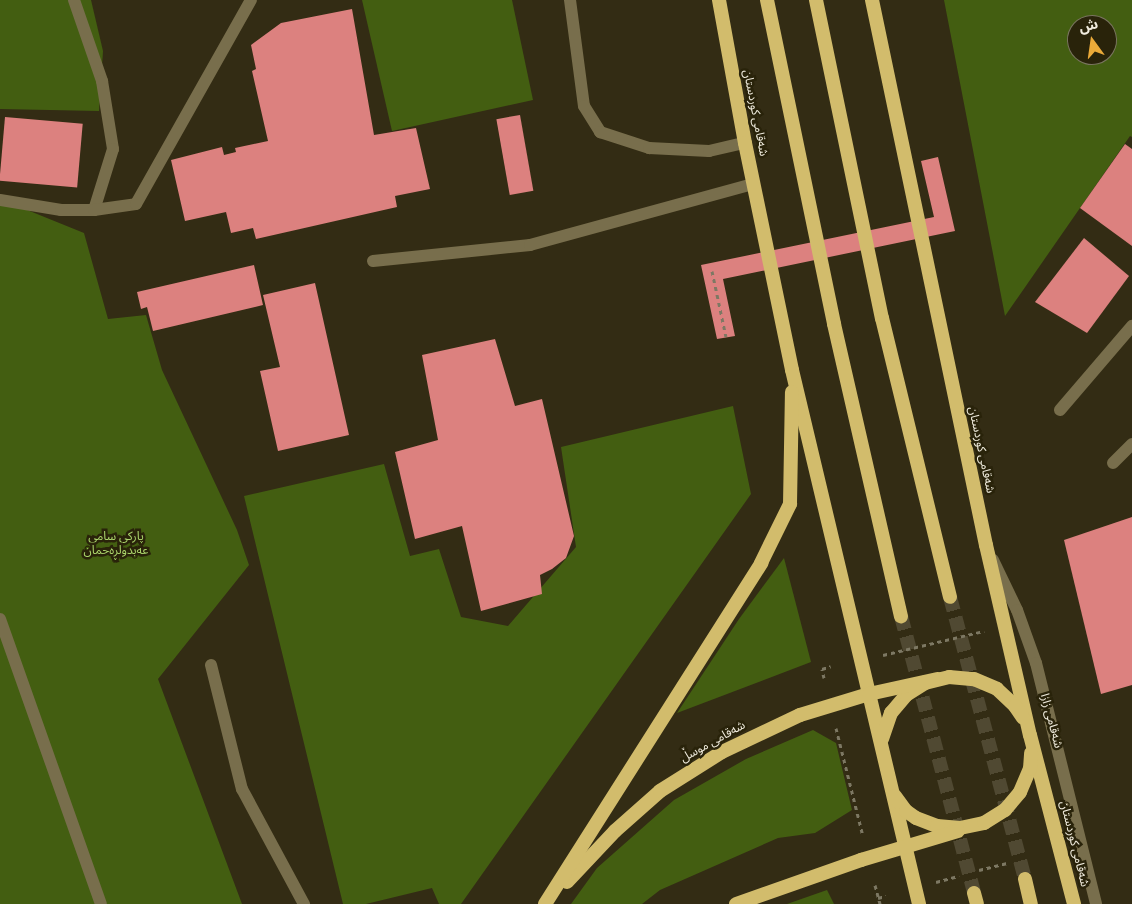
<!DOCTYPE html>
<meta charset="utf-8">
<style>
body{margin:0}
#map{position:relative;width:1132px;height:904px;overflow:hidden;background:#332c14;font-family:"Fira Sans Condensed","Noto Sans Arabic",sans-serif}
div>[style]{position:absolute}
.green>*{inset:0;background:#435e11}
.building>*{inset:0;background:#dc817f;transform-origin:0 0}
.trunk-tunnel>*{height:14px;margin-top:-7px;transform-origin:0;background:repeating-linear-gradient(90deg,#504932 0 14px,transparent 0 21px)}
.path>*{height:3px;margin-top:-1.5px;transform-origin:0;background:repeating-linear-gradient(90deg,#7d7863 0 4px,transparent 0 8px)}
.service>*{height:12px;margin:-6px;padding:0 6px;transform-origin:6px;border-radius:6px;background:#786e4c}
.tertiary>*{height:12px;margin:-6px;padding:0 6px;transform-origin:6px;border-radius:6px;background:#786e4c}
.trunk>*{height:14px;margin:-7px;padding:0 7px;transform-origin:7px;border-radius:7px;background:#d2bc6c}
span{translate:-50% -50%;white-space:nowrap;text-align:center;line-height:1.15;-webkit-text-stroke:5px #29230a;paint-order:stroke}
.street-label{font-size:12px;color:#f1eddf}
.park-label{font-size:12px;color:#acd66c}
.north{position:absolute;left:1067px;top:15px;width:50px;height:50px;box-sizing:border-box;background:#29230a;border:1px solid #79745f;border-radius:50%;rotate:346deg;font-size:14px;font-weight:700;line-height:20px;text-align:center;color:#f1eddf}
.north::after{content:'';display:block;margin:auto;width:18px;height:22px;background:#ebaa39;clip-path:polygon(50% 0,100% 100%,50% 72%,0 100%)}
</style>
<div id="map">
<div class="green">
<div style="clip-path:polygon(0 0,91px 0,103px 51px,99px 111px,0 109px)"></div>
<div style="clip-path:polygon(362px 0,512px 0,533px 100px,392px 131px)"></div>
<div style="clip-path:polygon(evenodd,944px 0,1132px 0,1132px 137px,1130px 136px,1005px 316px,944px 0,1077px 25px,1107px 25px,1107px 55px,1077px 55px,1077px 25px)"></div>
<div style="clip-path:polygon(0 199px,84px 233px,108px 319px,146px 315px,162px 370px,237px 530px,249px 565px,158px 679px,242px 904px,0 904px)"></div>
<div style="clip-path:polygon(733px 406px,751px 494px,461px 904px,439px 904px,432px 888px,366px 904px,343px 904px,244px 496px,384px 464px,410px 556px,439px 549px,461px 617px,508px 626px,576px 547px,561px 447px)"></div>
<div style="clip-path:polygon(784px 558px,811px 662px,677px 713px,739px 619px)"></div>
<div style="clip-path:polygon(813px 730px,836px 743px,852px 810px,815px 833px,778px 838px,660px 890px,642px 904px,571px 904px,597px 868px,674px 800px,746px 759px)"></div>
<div style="clip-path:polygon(827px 890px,834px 904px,787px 904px)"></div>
</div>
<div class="building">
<div style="clip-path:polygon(352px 9px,374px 135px,416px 128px,430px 189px,395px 196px,397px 207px,256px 239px,253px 228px,231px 233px,226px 212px,185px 221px,171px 160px,222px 147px,224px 155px,236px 152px,235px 148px,268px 141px,252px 71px,256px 69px,251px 45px,281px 23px)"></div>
<div style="left:520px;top:115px;width:77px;height:24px;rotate:80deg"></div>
<div style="left:5px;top:117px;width:78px;height:64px;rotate:5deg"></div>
<div style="clip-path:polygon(1125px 144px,1132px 149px,1132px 246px,1080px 208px)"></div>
<div style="clip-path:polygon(938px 157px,955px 231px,723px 279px,735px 336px,717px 339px,701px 265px,934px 217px,921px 161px)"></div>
<div style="clip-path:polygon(1084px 238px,1129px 276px,1087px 333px,1035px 302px)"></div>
<div style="clip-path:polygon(254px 265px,263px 305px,153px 331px,147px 307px,141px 309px,137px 292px)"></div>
<div style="clip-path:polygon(315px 283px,349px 435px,278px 451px,260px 371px,280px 367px,263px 295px)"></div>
<div style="clip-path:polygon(495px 339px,515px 406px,542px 399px,574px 536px,566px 558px,552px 569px,540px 575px,542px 594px,481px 611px,462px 526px,415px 539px,395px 452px,438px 440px,422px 355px)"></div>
<div style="clip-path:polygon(1132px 517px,1132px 685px,1101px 694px,1064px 540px)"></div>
</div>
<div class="trunk-tunnel">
<div style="left:950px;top:597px;width:292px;rotate:75.1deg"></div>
<div style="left:901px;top:616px;width:286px;rotate:75.2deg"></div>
</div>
<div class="path">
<div style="left:712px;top:271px;width:67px;rotate:78deg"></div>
<div style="left:883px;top:655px;width:104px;rotate:-13.4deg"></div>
<div style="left:824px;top:678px;width:9px;rotate:-103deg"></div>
<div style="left:822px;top:669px;width:9px;rotate:-18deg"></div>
<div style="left:836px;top:728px;width:111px;rotate:76deg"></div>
<div style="left:979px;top:870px;width:29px;rotate:-14deg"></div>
<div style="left:936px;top:882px;width:24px;rotate:-15deg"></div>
<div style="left:875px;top:885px;width:20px;rotate:75deg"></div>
<div style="left:878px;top:898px;width:8px;rotate:-14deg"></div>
</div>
<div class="service">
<div style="left:74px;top:0;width:86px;rotate:70.9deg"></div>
<div style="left:102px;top:81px;width:69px;rotate:80.8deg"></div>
<div style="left:113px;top:149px;width:64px;rotate:107.3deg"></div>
<div style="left:570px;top:0;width:107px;rotate:82.5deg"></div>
<div style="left:584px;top:106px;width:31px;rotate:58deg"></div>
<div style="left:600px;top:132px;width:52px;rotate:18.1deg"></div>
<div style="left:649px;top:148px;width:60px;rotate:2.9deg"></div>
<div style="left:709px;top:151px;width:37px;rotate:-13deg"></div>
<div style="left:0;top:200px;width:62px;rotate:9.3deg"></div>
<div style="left:61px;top:210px;width:33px"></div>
<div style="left:94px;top:210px;width:42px;rotate:-8.1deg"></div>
<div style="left:136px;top:204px;width:234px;rotate:-60.6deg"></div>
<div style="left:373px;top:261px;width:158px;rotate:-5.8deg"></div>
<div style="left:530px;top:245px;width:231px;rotate:-15.3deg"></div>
<div style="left:1060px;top:410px;width:111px;rotate:-49.4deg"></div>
<div style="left:1113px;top:463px;width:27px;rotate:-45deg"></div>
<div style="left:0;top:619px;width:302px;rotate:70.5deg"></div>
<div style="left:211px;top:665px;width:128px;rotate:76deg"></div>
<div style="left:242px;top:789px;width:131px;rotate:61.7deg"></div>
</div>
<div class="tertiary">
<div style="left:993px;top:560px;width:55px;rotate:64.4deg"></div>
<div style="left:1017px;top:610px;width:56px;rotate:70.3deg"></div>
<div style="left:1036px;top:663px;width:248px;rotate:76deg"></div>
</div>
<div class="trunk">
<div style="left:719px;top:0;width:145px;rotate:79.7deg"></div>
<div style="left:745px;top:143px;width:232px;rotate:78.3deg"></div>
<div style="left:792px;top:370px;width:549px;rotate:76.62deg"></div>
<div style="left:767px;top:0;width:331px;rotate:78.3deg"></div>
<div style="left:834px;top:324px;width:300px;rotate:77.1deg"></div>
<div style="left:816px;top:0;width:325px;rotate:78.3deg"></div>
<div style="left:882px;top:318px;width:287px;rotate:76.3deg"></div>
<div style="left:872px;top:0;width:557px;rotate:78.19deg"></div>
<div style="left:986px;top:545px;width:195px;rotate:77deg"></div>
<div style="left:1030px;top:735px;width:175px;rotate:75.4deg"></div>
<div style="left:882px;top:739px;width:28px;rotate:-71deg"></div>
<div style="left:891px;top:713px;width:23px;rotate:-50deg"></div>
<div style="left:906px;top:695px;width:22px;rotate:-32deg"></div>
<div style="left:925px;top:683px;width:25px;rotate:-14deg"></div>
<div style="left:949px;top:677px;width:25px;rotate:5deg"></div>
<div style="left:974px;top:679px;width:25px;rotate:23deg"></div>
<div style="left:997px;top:689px;width:25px;rotate:43deg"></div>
<div style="left:1015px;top:706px;width:14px;rotate:56deg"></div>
<div style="left:895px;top:796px;width:19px;rotate:54deg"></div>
<div style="left:906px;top:811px;width:12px;rotate:35deg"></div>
<div style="left:916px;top:818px;width:22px;rotate:21deg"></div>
<div style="left:937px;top:826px;width:23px;rotate:5deg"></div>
<div style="left:960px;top:828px;width:25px;rotate:-12deg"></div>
<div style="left:984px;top:823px;width:25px;rotate:-32deg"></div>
<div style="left:1005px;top:810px;width:23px;rotate:-50deg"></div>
<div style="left:1020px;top:792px;width:25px;rotate:-67deg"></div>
<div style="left:1030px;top:769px;width:16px;rotate:-86deg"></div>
<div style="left:1025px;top:879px;width:26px;rotate:77deg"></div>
<div style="left:567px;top:882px;width:70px;rotate:-46.7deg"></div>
<div style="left:615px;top:831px;width:60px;rotate:-41.6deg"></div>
<div style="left:660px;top:791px;width:73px;rotate:-32.2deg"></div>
<div style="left:722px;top:752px;width:86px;rotate:-25.4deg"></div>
<div style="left:800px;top:715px;width:72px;rotate:-16.9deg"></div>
<div style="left:869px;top:694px;width:70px;rotate:-12.4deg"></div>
<div style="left:974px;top:893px;width:11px;rotate:75deg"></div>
<div style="left:545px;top:904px;width:404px;rotate:-57.6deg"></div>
<div style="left:761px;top:563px;width:66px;rotate:-63.8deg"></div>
<div style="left:790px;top:504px;width:112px;rotate:-89deg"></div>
<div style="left:736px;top:904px;width:133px;rotate:-19.4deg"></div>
<div style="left:861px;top:860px;width:101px;rotate:-16.6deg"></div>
</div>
<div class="street-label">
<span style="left:755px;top:113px;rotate:79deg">شەقامی کوردستان</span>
<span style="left:981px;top:450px;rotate:78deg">شەقامی کوردستان</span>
<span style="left:1051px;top:721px;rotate:75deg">شەقامی زازا</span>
<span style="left:713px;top:742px;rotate:-29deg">شەقامی موسڵ</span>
<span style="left:1074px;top:844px;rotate:76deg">شەقامی کوردستان</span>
</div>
<div class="park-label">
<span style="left:116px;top:544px">پارکی سامی<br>عەبدولڕەحمان</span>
</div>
<div class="north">ش</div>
</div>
